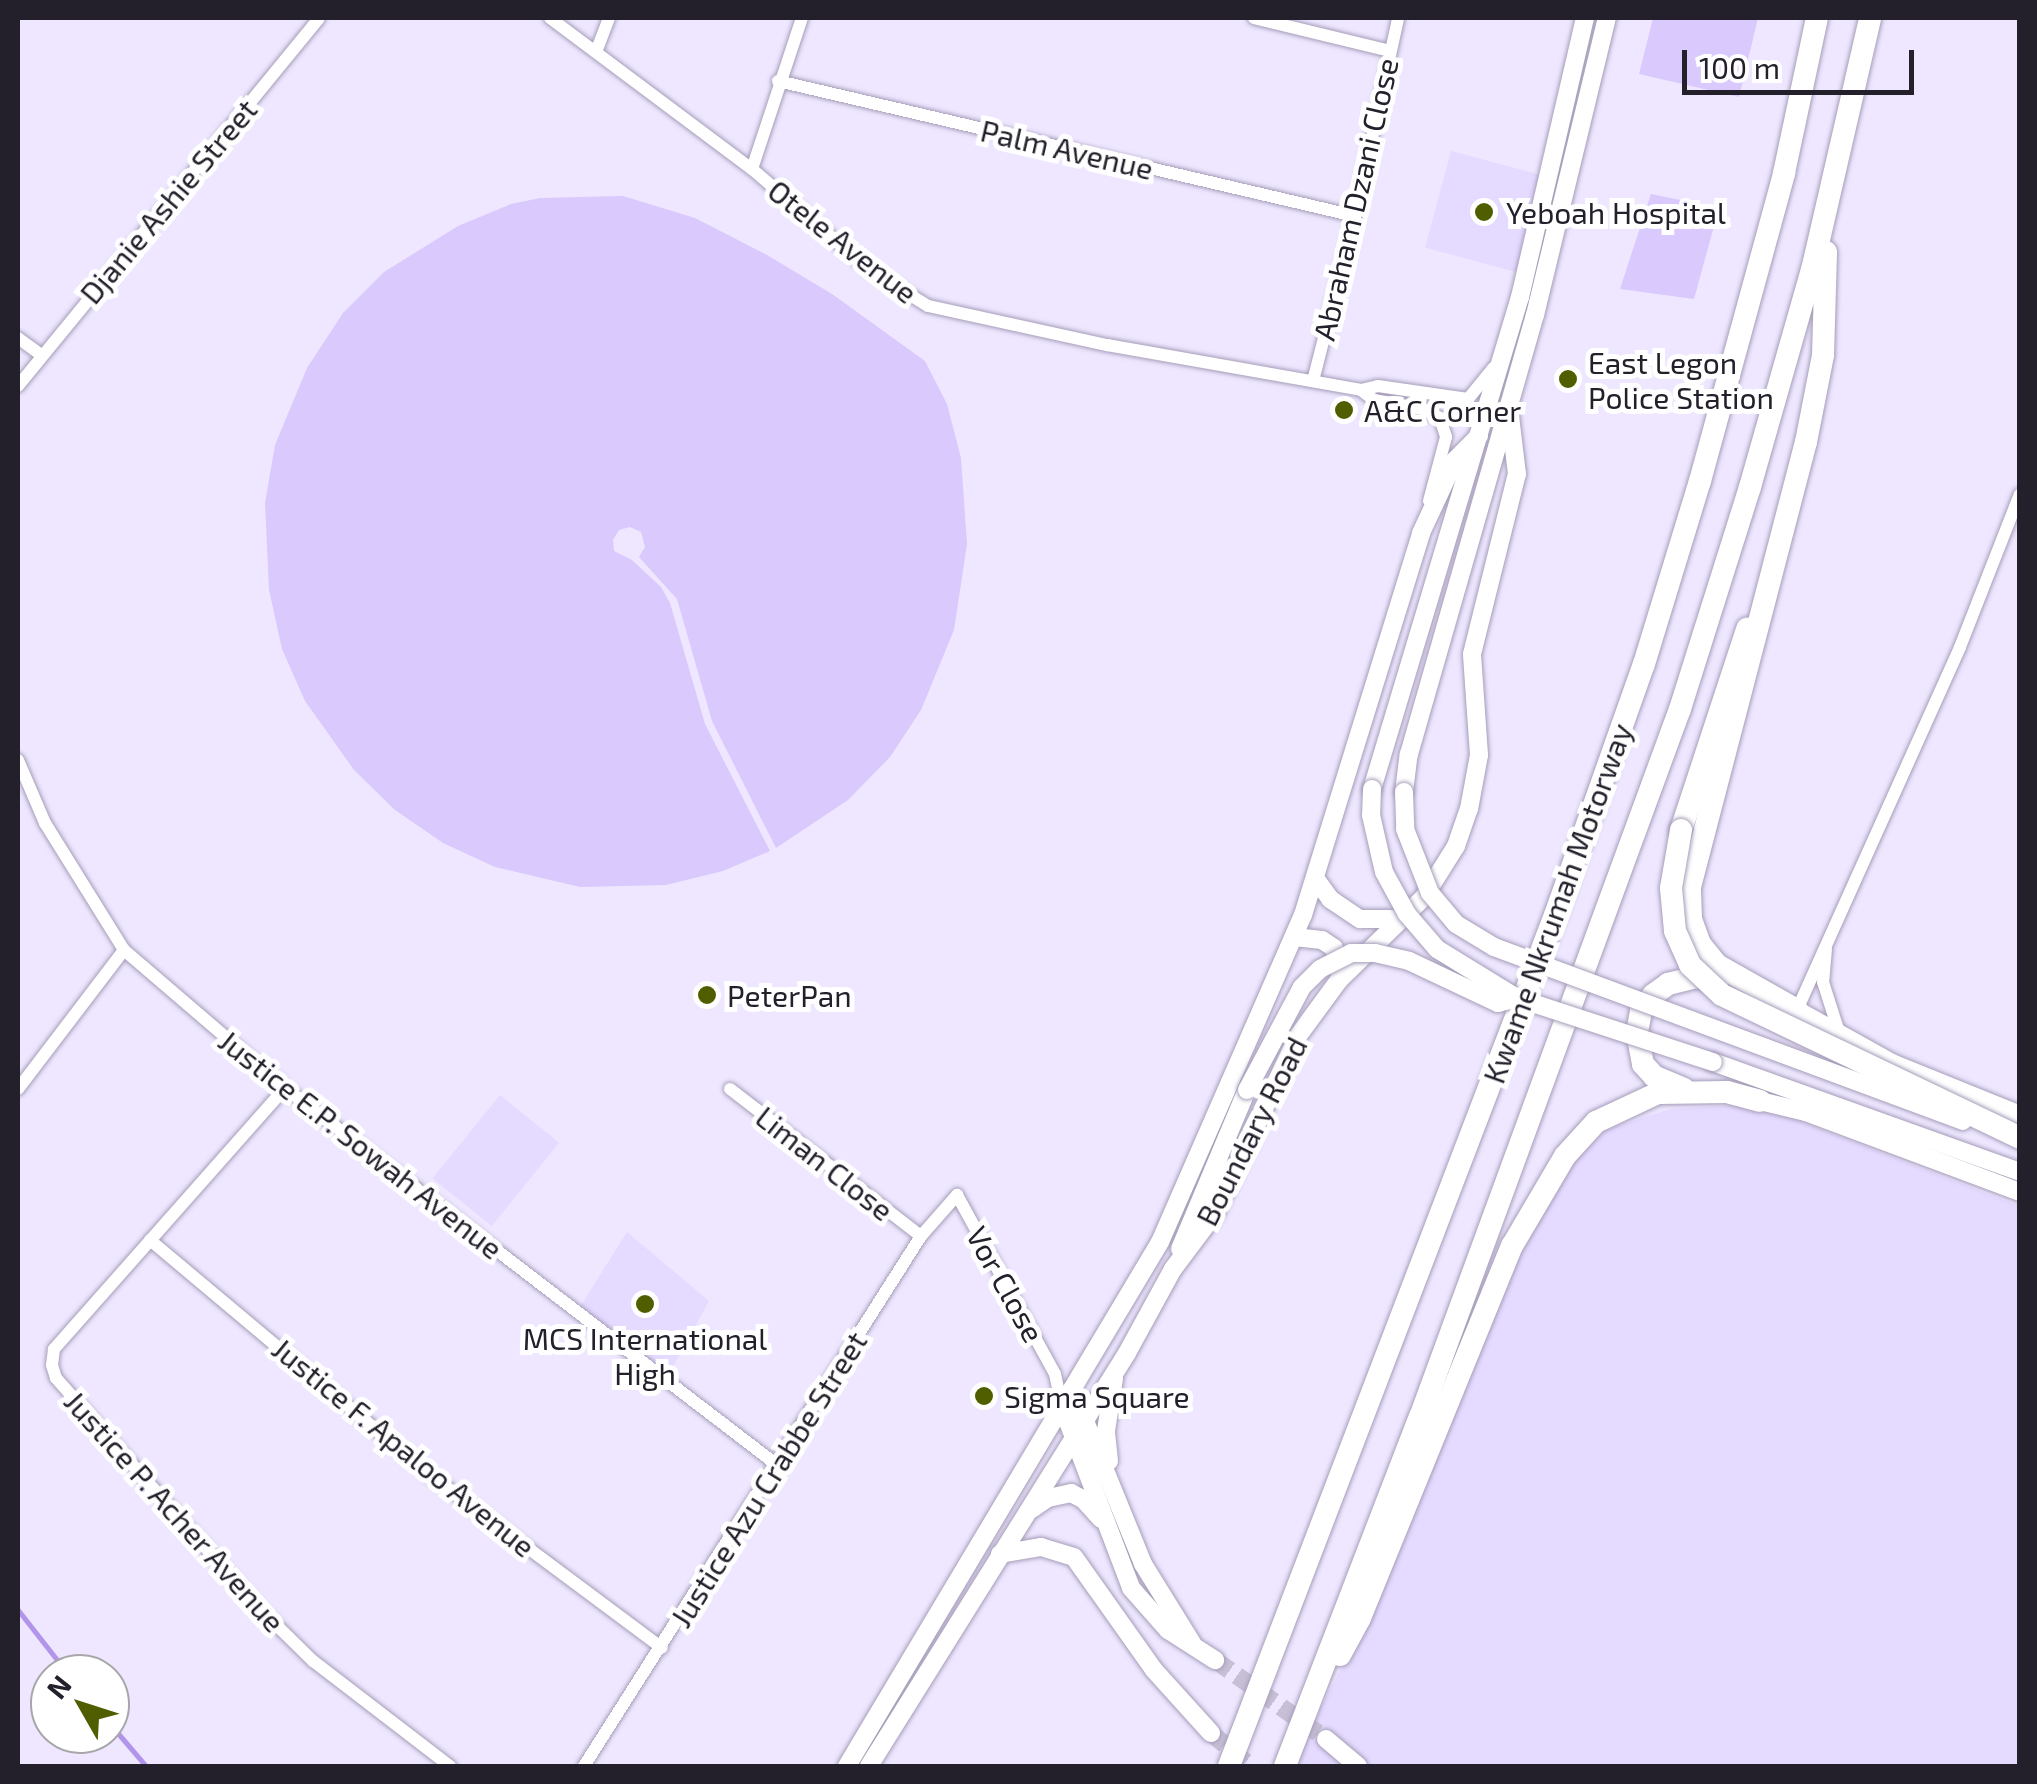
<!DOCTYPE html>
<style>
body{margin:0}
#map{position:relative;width:2037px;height:1784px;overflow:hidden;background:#eee7ff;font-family:"Exo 2",sans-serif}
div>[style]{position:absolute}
.built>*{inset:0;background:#e5daff;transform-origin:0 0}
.green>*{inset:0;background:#d9c9fd}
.stream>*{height:5px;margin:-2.5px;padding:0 2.5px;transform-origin:2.5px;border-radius:2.5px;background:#b295ea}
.secondary-tunnel>*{height:18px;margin-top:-9px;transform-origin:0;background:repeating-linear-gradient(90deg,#c6bfd5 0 18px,transparent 0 27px)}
.roads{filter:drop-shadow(0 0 2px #a69db9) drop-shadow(0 0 2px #a69db9)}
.street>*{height:12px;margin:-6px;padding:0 6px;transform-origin:6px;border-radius:6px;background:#fff}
.secondary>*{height:18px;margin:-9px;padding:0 9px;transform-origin:9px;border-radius:9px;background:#fff}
.highway>*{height:22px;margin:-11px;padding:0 11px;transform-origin:11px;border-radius:11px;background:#fff}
.bridges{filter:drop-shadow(0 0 2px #a69db9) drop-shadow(0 0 2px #a69db9)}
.secondary-bridge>*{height:18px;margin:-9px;padding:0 9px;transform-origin:9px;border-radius:9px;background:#fff}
.highway-bridge>*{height:22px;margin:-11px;padding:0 11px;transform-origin:11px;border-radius:11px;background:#fff}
.dots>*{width:28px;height:28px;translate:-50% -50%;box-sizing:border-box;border:5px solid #fff;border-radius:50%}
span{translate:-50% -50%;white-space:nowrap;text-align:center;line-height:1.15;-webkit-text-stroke:10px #fff;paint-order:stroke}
.street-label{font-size:30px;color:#24202b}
.poi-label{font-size:30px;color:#24202b}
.left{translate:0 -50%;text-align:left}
.frame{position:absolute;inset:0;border:20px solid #24202b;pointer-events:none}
.north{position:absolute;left:30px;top:1654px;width:100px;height:100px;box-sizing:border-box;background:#fff;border:2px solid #a7a6aa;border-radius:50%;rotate:309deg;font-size:28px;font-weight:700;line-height:40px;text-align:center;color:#24202b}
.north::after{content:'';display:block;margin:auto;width:35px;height:45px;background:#505e00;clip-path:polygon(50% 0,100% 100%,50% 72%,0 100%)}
.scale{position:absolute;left:1682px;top:50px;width:232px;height:45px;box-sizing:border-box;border:5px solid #24202b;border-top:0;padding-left:12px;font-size:30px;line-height:35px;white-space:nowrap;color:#24202b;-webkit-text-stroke:8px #fff;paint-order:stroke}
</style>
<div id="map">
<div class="built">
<div style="left:1451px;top:151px;width:94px;height:100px;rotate:15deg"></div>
<div style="left:500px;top:1095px;width:76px;height:107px;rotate:39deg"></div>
<div style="clip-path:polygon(1738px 1105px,1794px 1119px,2019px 1206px,2019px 1766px,1291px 1766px,1373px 1607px,1515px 1251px,1560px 1165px,1603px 1130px,1671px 1109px)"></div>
<div style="clip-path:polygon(627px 1232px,709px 1301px,669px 1374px,580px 1307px)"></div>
</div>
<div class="green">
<div style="clip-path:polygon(1653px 18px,1758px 18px,1739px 97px,1639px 74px)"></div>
<div style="clip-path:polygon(1651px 194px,1719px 208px,1694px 299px,1620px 289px)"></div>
<div style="clip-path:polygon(623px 196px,695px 218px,767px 255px,832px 294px,925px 361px,947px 404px,961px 458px,967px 544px,954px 630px,921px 710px,890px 757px,848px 800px,776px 848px,712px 721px,677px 599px,639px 557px,645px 547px,641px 532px,630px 527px,619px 530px,613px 540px,614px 551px,632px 560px,661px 587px,670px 603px,705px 724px,770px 851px,723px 871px,666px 885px,580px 887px,495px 867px,443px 843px,395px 810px,354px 770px,305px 701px,282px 649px,269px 590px,265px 503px,275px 445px,307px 368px,343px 313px,384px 272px,458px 226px,511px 204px,540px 198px)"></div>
</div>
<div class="stream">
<div style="left:18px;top:1610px;width:81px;rotate:52deg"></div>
<div style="left:110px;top:1724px;width:55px;rotate:49.4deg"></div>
</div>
<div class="secondary-tunnel">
<div style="left:1215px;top:1660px;width:136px;rotate:35.4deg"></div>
<div style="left:1211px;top:1733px;width:51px;rotate:40.2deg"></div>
</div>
<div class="roads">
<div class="street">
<div style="left:550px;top:18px;width:252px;rotate:36.8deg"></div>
<div style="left:752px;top:169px;width:155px;rotate:40.6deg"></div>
<div style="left:870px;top:270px;width:68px;rotate:31.8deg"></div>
<div style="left:928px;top:306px;width:183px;rotate:12.3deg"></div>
<div style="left:1107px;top:345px;width:258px;rotate:10deg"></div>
<div style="left:1361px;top:390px;width:17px;rotate:-13deg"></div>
<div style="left:1378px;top:386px;width:91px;rotate:8.2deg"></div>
<div style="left:1468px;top:399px;width:41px;rotate:-50.9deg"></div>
<div style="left:1254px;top:18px;width:140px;rotate:13.6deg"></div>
<div style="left:596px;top:52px;width:36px;rotate:-69deg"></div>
<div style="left:778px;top:81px;width:593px;rotate:13.17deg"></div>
<div style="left:752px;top:169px;width:159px;rotate:-71.7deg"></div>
<div style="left:18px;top:338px;width:29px;rotate:36deg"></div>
<div style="left:1313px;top:381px;width:170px;rotate:-75.7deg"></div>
<div style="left:1355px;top:216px;width:203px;rotate:-77.7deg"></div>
<div style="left:18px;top:386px;width:475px;rotate:-50.7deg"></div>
<div style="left:1361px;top:390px;width:16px;rotate:38deg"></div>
<div style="left:1374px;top:400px;width:50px;rotate:10.4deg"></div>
<div style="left:1423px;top:409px;width:19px;rotate:28deg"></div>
<div style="left:1440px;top:418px;width:20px;rotate:72deg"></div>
<div style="left:1446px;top:437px;width:66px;rotate:104.9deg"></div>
<div style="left:18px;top:760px;width:69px;rotate:66.8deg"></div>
<div style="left:45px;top:823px;width:150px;rotate:58.1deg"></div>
<div style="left:124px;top:950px;width:212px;rotate:40.6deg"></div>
<div style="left:285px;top:1088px;width:620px;rotate:37.46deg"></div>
<div style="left:1826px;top:949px;width:33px;rotate:95deg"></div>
<div style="left:1823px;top:982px;width:52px;rotate:72.3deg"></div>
<div style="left:1797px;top:1010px;width:398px;rotate:-65.8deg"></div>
<div style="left:1960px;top:647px;width:164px;rotate:-68.6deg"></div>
<div style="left:285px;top:1088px;width:349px;rotate:131.5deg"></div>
<div style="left:54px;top:1349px;width:16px;rotate:97deg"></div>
<div style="left:52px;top:1365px;width:14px;rotate:73deg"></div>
<div style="left:56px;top:1378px;width:307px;rotate:48.6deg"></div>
<div style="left:259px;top:1608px;width:76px;rotate:44.5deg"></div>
<div style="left:313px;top:1661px;width:173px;rotate:37.5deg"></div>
<div style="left:18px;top:1089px;width:175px;rotate:-52.7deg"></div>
<div style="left:730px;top:1089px;width:241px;rotate:37.6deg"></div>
<div style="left:150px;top:1240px;width:371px;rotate:40deg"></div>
<div style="left:434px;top:1478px;width:284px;rotate:36.7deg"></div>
<div style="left:584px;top:1766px;width:628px;rotate:-57.55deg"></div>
<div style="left:921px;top:1236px;width:55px;rotate:-48.7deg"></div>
<div style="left:957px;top:1195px;width:204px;rotate:61.3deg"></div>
<div style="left:1055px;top:1374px;width:33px;rotate:78deg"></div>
</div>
<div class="secondary">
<div style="left:1372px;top:789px;width:514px;rotate:-73.26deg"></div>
<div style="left:1520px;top:297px;width:286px;rotate:-76.9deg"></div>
<div style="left:1404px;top:792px;width:38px;rotate:-83deg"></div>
<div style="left:1409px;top:754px;width:457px;rotate:-74deg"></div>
<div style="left:1535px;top:315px;width:306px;rotate:-76.4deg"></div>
<div style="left:1315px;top:878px;width:26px;rotate:54deg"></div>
<div style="left:1330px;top:899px;width:36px;rotate:34deg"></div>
<div style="left:1360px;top:919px;width:41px"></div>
<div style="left:1294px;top:937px;width:28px;rotate:6deg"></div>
<div style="left:1322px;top:940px;width:14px;rotate:34deg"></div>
<div style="left:1334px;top:948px;width:23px;rotate:77deg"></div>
<div style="left:1797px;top:1010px;width:109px;rotate:29.2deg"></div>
<div style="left:1892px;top:1063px;width:138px;rotate:22.1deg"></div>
<div style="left:1713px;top:1062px;width:326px;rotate:19.7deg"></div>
<div style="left:1760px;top:1101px;width:47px;rotate:13.4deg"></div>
<div style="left:1806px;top:1112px;width:228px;rotate:20.5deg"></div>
<div style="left:1180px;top:1249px;width:173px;rotate:-67.2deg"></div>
<div style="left:1072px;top:1389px;width:189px;rotate:67.9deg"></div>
<div style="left:1143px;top:1564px;width:93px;rotate:58.2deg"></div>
<div style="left:1062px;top:1406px;width:195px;rotate:69.2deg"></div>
<div style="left:1131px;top:1588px;width:56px;rotate:48.6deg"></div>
<div style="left:1168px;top:1630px;width:56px;rotate:32.6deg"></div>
<div style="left:1109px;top:1461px;width:30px;rotate:-96deg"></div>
<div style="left:1106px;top:1431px;width:54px;rotate:-81.4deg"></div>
<div style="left:1032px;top:1509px;width:19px;rotate:-35deg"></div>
<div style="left:1048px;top:1498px;width:24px;rotate:-12deg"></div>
<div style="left:1071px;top:1493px;width:13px;rotate:27deg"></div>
<div style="left:1083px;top:1499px;width:27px;rotate:48deg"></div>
<div style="left:1000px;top:1554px;width:42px;rotate:-9.7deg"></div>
<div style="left:1041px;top:1547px;width:34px;rotate:17deg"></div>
<div style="left:1074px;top:1557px;width:138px;rotate:54.7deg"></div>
<div style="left:1154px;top:1670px;width:85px;rotate:47.9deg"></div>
<div style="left:1326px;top:1739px;width:42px;rotate:40.2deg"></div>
<div style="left:847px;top:1766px;width:610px;rotate:-59.15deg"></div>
<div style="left:1160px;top:1242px;width:357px;rotate:-66.4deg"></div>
<div style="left:1303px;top:915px;width:400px;rotate:-72.8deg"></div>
<div style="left:1421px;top:533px;width:81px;rotate:-65deg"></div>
<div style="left:1455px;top:460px;width:34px;rotate:-45deg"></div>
<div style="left:869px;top:1766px;width:487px;rotate:-58deg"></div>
<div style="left:1127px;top:1353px;width:96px;rotate:-61.3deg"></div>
<div style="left:1173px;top:1269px;width:70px;rotate:-53.1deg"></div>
<div style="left:1215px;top:1213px;width:195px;rotate:-64.9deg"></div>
<div style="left:1298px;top:1036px;width:69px;rotate:-53.8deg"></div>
<div style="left:1339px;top:980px;width:119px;rotate:-44.3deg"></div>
<div style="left:1424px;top:897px;width:60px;rotate:-57.9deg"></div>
<div style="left:1456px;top:846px;width:39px;rotate:-71deg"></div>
<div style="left:1469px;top:809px;width:55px;rotate:-79.5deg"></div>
<div style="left:1479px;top:755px;width:101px;rotate:-94deg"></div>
<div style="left:1472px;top:654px;width:186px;rotate:-76deg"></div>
<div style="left:1517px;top:474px;width:66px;rotate:-96.9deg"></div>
</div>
<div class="highway">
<div style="left:1681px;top:830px;width:212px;rotate:-71.8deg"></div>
<div style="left:1797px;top:1010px;width:92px;rotate:-150.6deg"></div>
<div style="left:1717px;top:965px;width:27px;rotate:-129deg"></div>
<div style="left:1700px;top:944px;width:27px;rotate:-110deg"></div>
<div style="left:1691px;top:919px;width:32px;rotate:-92deg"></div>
<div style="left:1690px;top:887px;width:460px;rotate:-75.4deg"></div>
<div style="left:1806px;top:442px;width:89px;rotate:-78.9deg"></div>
<div style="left:1823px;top:355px;width:103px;rotate:-88.3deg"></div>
<div style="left:1684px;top:1089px;width:33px;rotate:-157deg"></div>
<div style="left:1654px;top:1076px;width:16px;rotate:-133deg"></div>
<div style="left:1643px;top:1064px;width:33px;rotate:-101deg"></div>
<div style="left:1637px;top:1032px;width:21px;rotate:-79deg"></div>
<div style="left:1641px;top:1011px;width:20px;rotate:-53deg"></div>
<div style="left:1653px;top:995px;width:19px;rotate:-36deg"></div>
<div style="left:1668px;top:984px;width:29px;rotate:-14deg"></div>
<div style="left:1696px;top:977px;width:22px;rotate:8deg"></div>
<div style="left:1340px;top:1655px;width:42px;rotate:-61.6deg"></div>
<div style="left:1360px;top:1618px;width:402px;rotate:-67.8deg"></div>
<div style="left:1512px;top:1246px;width:104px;rotate:-59.5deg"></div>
<div style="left:1565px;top:1156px;width:46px;rotate:-47.6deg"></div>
<div style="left:1596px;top:1122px;width:68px;rotate:-25.1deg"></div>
<div style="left:1658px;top:1093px;width:69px;rotate:-0.8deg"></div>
<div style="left:1727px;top:1092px;width:34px;rotate:15deg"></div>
<div style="left:1229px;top:1766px;width:911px;rotate:-69.04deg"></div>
<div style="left:1555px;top:915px;width:266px;rotate:-70.5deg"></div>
<div style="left:1644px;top:664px;width:191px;rotate:-73deg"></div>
<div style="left:1700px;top:481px;width:319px;rotate:-74.7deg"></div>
<div style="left:1784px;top:173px;width:158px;rotate:-78deg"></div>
<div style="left:1285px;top:1766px;width:374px;rotate:-68.9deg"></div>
<div style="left:1420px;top:1417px;width:754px;rotate:-69.84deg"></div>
<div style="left:1680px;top:709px;width:233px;rotate:-72.5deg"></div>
<div style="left:1750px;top:487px;width:226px;rotate:-74.1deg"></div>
<div style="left:1812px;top:270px;width:259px;rotate:-77deg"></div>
</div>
</div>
<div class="bridges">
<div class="secondary-bridge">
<div style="left:1372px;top:789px;width:26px;rotate:92deg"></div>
<div style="left:1371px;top:815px;width:58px;rotate:77.2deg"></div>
<div style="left:1384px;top:872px;width:48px;rotate:61.3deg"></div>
<div style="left:1407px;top:914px;width:46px;rotate:49.4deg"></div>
<div style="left:1437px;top:949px;width:94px;rotate:31.5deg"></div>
<div style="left:1517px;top:998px;width:206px;rotate:18.1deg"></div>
<div style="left:1404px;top:792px;width:37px;rotate:88deg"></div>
<div style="left:1405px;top:829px;width:69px;rotate:68.7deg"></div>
<div style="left:1430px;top:893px;width:40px;rotate:50deg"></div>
<div style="left:1456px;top:924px;width:44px;rotate:31.2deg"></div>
<div style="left:1494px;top:947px;width:500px;rotate:20.35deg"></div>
<div style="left:1247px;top:1090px;width:117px;rotate:-61.9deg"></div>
<div style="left:1302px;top:987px;width:25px;rotate:-45deg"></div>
<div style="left:1320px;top:969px;width:35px;rotate:-27deg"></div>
<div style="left:1351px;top:953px;width:24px"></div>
<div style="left:1375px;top:953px;width:35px;rotate:13deg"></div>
<div style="left:1409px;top:961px;width:98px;rotate:25.3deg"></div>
<div style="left:1498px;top:1003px;width:20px;rotate:-15deg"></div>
</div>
<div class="highway-bridge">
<div style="left:1681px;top:830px;width:59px;rotate:99.8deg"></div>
<div style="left:1671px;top:888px;width:43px;rotate:84.7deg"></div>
<div style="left:1675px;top:931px;width:37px;rotate:66deg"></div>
<div style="left:1690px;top:965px;width:44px;rotate:43.2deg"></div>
<div style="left:1722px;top:995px;width:331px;rotate:25.6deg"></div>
</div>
</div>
<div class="dots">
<div style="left:1484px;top:212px;background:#505e00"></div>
<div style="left:1568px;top:379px;background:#505e00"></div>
<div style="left:1344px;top:410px;background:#505e00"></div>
<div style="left:707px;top:995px;background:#505e00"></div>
<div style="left:645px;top:1304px;background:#505e00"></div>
<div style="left:984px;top:1396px;background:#505e00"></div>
</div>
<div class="street-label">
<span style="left:1067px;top:149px;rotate:13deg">Palm Avenue</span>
<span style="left:1355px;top:199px;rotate:-77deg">Abraham Dzani Close</span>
<span style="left:168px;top:201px;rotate:-50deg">Djanie Ashie Street</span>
<span style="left:843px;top:241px;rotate:38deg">Otele Avenue</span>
<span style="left:1557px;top:903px;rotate:-70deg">Kwame Nkrumah Motorway</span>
<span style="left:1251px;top:1131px;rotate:-63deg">Boundary Road</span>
<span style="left:361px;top:1144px;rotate:38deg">Justice E.P. Sowah Avenue</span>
<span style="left:825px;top:1163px;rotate:38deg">Liman Close</span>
<span style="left:1006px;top:1284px;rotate:61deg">Vor Close</span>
<span style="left:404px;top:1447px;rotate:39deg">Justice F. Apaloo Avenue</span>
<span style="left:768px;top:1479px;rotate:-58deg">Justice Azu Crabbe Street</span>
<span style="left:175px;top:1511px;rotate:48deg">Justice P. Acher Avenue</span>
</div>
<div class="poi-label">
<span class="left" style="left:1506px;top:212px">Yeboah Hospital</span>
<span class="left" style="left:1588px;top:379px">East Legon<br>Police Station</span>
<span class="left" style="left:1364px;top:410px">A&amp;C Corner</span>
<span class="left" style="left:727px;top:995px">PeterPan</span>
<span style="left:645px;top:1355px">MCS International<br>High</span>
<span class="left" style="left:1004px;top:1396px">Sigma Square</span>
</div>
<div class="frame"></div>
<div class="north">N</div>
<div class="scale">100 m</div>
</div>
